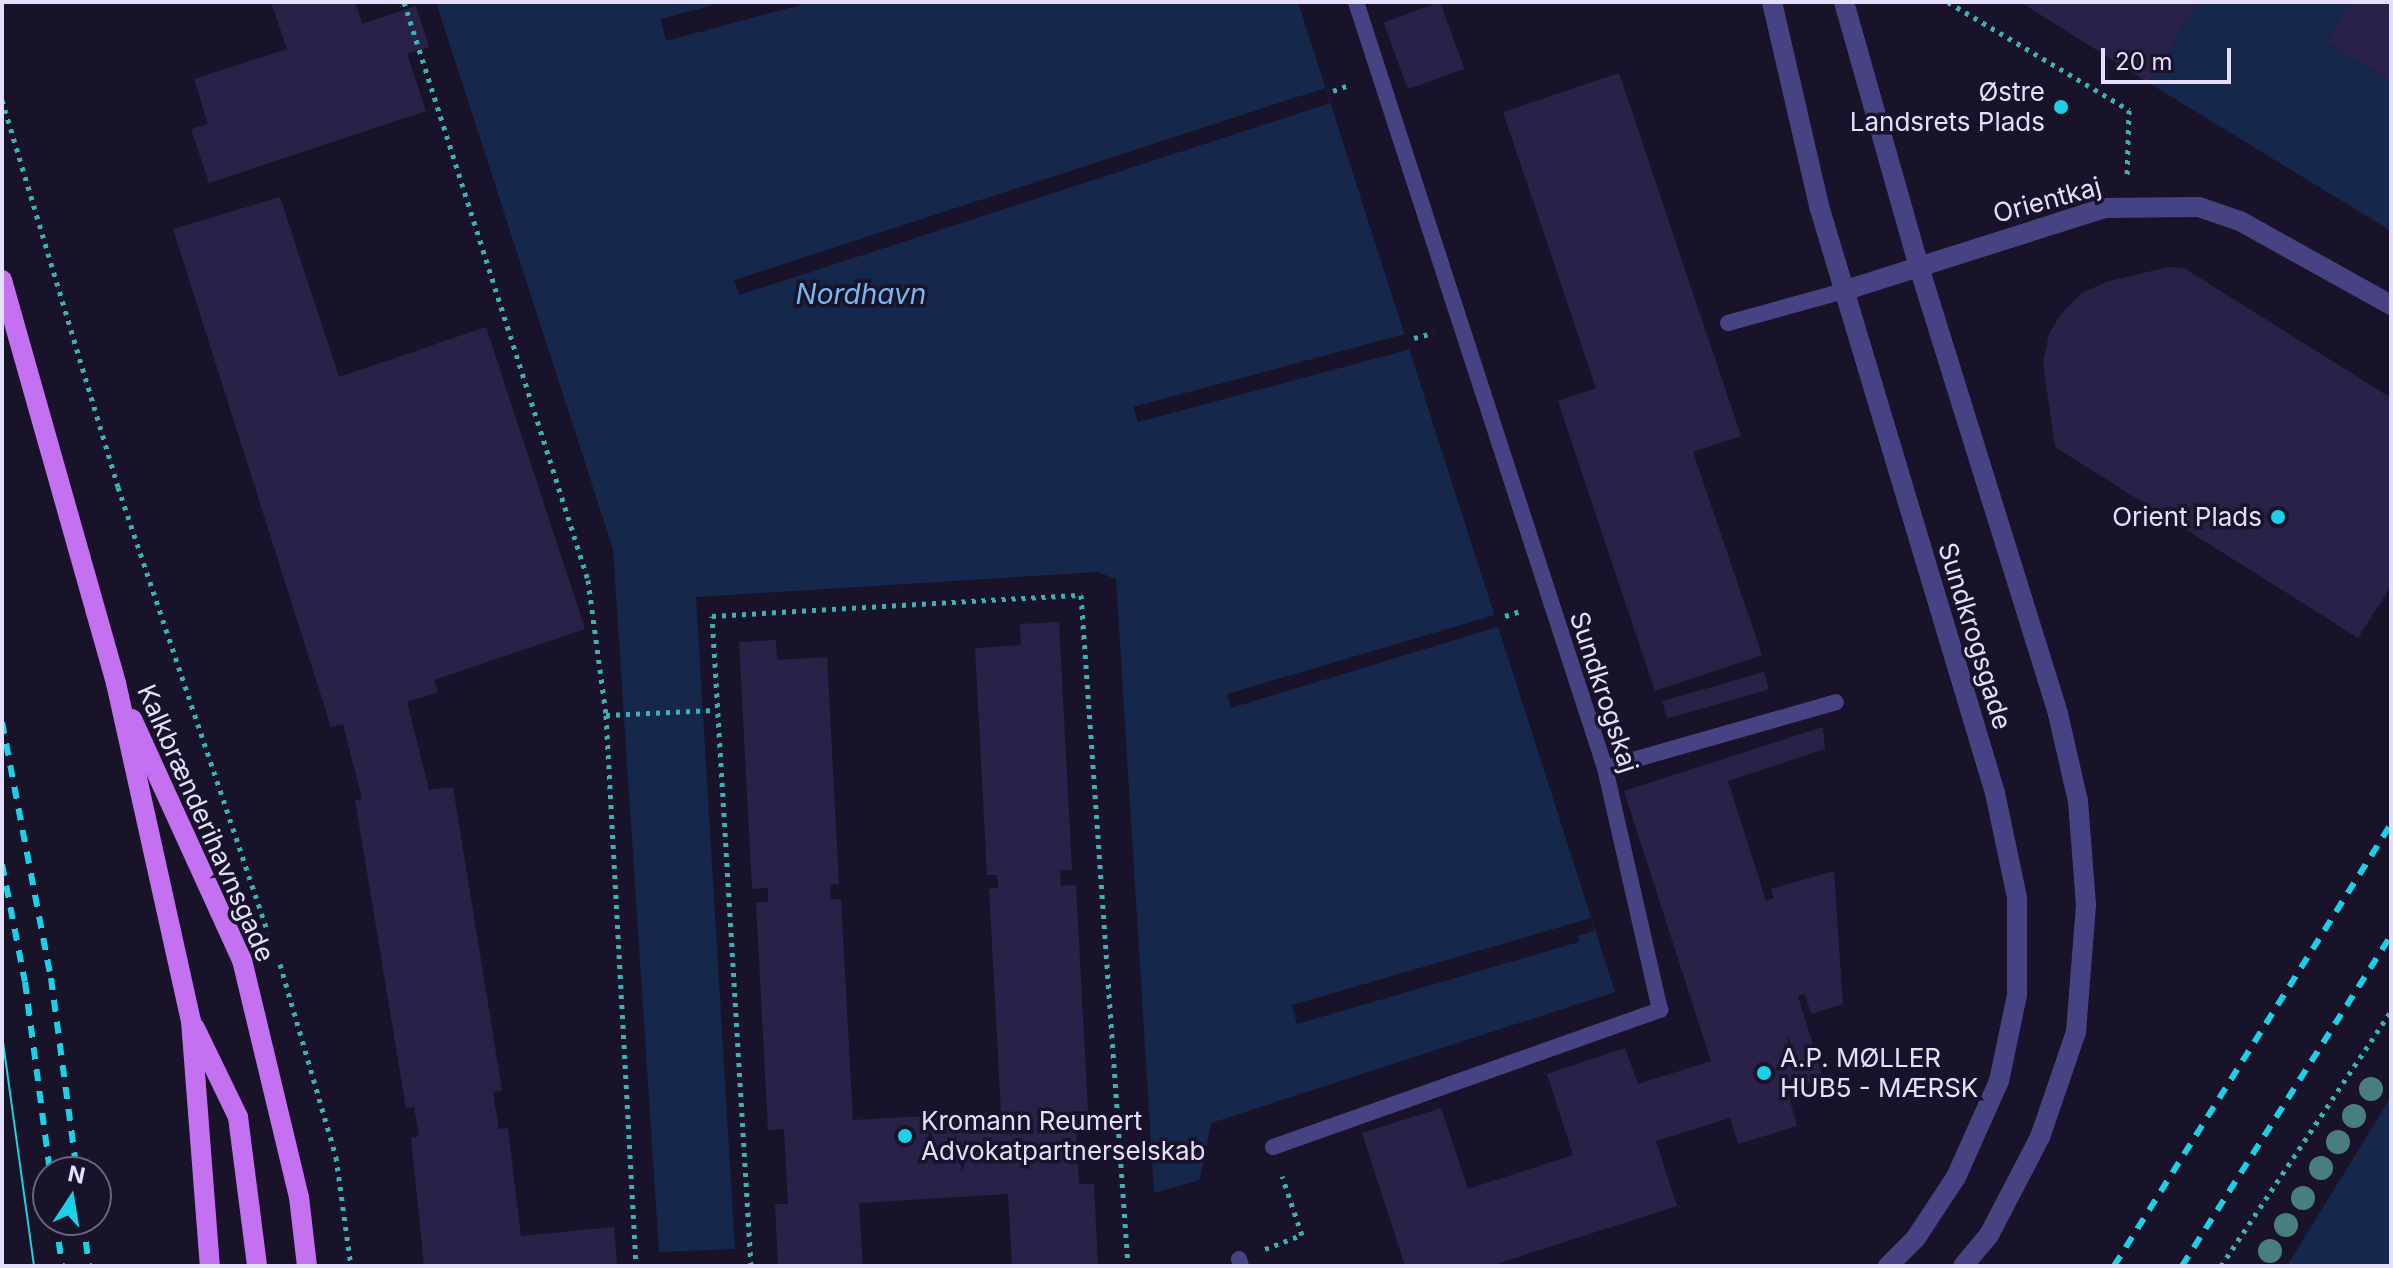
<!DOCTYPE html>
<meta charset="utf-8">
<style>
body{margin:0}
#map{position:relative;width:2393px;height:1268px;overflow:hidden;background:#181329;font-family:Inter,sans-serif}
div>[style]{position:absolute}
.water>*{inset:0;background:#15284c}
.pier>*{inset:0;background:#181329;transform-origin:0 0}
.building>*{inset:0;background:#2a2148;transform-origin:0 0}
.path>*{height:5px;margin-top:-2.5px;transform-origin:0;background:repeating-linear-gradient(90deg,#3db1ad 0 4px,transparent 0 10px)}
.service>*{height:16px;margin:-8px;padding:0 8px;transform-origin:8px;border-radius:8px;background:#474383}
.minor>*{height:20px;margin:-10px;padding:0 10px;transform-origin:10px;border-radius:10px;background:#474383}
.tertiary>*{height:20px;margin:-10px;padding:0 10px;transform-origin:10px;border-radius:10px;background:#474383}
.primary>*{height:20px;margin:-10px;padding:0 10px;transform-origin:10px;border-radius:10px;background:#c471f1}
.tram>*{height:2px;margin:-1px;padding:0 1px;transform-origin:1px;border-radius:1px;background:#1ecfe8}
.rail>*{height:6px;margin-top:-3px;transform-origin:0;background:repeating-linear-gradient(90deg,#1ecfe8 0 12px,transparent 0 22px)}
.trees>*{width:24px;height:24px;margin:-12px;border-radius:50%;background:#487e7c}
.dots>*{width:22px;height:22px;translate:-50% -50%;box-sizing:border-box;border:4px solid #181329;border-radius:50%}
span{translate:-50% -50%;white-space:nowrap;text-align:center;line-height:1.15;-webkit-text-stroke:7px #181329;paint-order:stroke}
.poi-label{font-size:26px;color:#e3dffc}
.right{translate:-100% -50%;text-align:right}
.left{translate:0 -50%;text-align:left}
.street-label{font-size:26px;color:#e3dffc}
.water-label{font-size:28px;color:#77b6f1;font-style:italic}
.frame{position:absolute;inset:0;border:4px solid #e3dffc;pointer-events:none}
.north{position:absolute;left:32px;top:1156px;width:80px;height:80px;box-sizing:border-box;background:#181329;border:2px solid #69657d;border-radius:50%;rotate:12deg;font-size:22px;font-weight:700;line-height:32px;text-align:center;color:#e3dffc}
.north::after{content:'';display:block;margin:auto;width:28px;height:36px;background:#1ecfe8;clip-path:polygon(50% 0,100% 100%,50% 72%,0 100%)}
.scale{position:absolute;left:2101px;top:48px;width:130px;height:36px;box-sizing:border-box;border:4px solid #e3dffc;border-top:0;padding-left:10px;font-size:24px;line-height:28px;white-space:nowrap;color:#e3dffc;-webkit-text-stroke:6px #181329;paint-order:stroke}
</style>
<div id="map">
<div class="water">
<div style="clip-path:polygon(436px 2px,1298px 2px,1615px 992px,1211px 1123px,1200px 1180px,1154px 1193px,1116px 579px,1097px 572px,696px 597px,735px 1249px,659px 1252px,613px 549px)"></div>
<div style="clip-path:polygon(2198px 2px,2351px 2px,2326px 42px,2391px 82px,2391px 231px,2149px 83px)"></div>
<div style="clip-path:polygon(2391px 1097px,2391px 1266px,2287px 1266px)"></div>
</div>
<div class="pier">
<div style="clip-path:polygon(724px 2px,812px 2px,666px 41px,661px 19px)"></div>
<div style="left:1325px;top:88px;width:16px;height:621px;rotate:72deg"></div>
<div style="left:1405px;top:334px;width:16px;height:281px;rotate:75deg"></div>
<div style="clip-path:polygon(1498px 614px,1501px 626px,1231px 708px,1227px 694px)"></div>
<div style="clip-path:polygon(1591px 918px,1594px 931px,1578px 936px,1579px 942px,1297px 1024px,1292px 1005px)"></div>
</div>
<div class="building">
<div style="clip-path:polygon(271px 2px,355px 2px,362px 24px,416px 6px,429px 47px,407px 54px,426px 111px,209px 183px,191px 129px,208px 124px,194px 79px,287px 49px)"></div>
<div style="left:1440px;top:2px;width:71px;height:60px;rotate:70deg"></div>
<div style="clip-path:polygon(2020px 2px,2198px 2px,2149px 83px)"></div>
<div style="clip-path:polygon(2351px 2px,2391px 2px,2391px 82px,2326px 42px)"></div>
<div style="clip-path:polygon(1619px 73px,1741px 436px,1693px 452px,1762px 655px,1655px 691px,1558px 401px,1596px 388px,1503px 112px)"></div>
<div style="clip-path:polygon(280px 197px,339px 377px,486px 327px,585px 629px,434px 680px,438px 692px,407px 702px,429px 790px,453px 787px,502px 1090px,493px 1092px,499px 1129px,508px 1128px,521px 1236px,614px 1227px,617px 1266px,424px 1266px,411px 1138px,419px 1136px,414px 1107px,406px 1108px,355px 800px,362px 799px,343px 724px,331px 727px,173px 229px)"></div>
<div style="clip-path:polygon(2168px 267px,2184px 268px,2391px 398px,2391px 586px,2358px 638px,2055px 447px,2043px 363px,2049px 334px,2060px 315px,2082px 293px,2106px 282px)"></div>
<div style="clip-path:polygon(1059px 622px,1072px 870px,1060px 870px,1061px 886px,1076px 885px,1088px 1111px,1075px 1112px,1079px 1184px,1094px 1184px,1098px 1266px,1012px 1266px,1008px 1194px,859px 1203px,863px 1266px,778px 1266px,775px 1204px,788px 1204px,784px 1129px,768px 1130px,756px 903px,768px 902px,768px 888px,752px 889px,739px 642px,776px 640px,777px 660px,827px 657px,839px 884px,830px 885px,831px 899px,841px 899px,853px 1120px,1001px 1112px,989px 889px,998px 888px,997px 875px,987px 875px,975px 648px,1021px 645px,1020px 624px)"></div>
<div style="left:1764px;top:672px;width:18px;height:106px;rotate:74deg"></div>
<div style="clip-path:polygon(1823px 727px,1825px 749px,1728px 781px,1766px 901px,1774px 898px,1771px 889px,1834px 871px,1843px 1004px,1811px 1014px,1805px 994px,1798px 996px,1823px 1078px,1794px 1088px,1791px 1080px,1785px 1082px,1797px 1126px,1738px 1144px,1730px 1118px,1656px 1141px,1677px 1206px,1490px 1266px,1405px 1266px,1362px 1133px,1441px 1108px,1468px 1189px,1573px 1155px,1547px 1074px,1625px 1048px,1638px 1084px,1711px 1061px,1624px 791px)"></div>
</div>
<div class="path">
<div style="left:404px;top:2px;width:607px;rotate:72.34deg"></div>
<div style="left:588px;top:580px;width:136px;rotate:82.4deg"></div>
<div style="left:606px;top:715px;width:552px;rotate:86.88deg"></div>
<div style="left:1948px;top:2px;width:211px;rotate:30.8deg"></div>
<div style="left:2129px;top:110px;width:69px;rotate:91.7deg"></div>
<div style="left:1333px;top:91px;width:19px;rotate:-21deg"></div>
<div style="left:2px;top:100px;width:404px;rotate:73.3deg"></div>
<div style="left:118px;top:487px;width:470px;rotate:71.4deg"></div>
<div style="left:1414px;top:338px;width:20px;rotate:-15deg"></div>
<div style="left:1505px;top:616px;width:19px;rotate:-18deg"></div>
<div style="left:606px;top:715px;width:109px;rotate:-2.6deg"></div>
<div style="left:280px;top:964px;width:201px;rotate:73.8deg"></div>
<div style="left:336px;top:1157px;width:110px;rotate:82.2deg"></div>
<div style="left:1265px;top:1249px;width:40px;rotate:-21deg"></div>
<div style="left:1302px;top:1235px;width:62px;rotate:-108.7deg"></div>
<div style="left:751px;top:1266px;width:651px;rotate:-93.43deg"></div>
<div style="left:712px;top:616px;width:370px;rotate:-3.3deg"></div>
<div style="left:1081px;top:595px;width:673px;rotate:85.99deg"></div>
<div style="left:2221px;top:1266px;width:306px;rotate:-56.3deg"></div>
</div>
<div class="service">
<div style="left:1728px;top:323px;width:119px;rotate:-15.5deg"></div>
<div style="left:1605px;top:768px;width:240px;rotate:-15.9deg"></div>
<div style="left:1273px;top:1147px;width:411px;rotate:-19.5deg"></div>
<div style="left:1660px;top:1010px;width:248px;rotate:-102.8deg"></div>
<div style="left:1605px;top:768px;width:805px;rotate:-108.01deg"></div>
<div style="left:1239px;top:1259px;width:7px;rotate:74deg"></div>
</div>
<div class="minor">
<div style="left:1843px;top:291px;width:274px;rotate:-17.6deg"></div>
<div style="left:2104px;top:208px;width:95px;rotate:-0.6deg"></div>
<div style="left:2199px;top:207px;width:43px;rotate:18.9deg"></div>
<div style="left:2240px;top:221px;width:173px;rotate:29.1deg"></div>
</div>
<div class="tertiary">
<div style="left:1772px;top:2px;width:209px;rotate:77deg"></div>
<div style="left:1819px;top:206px;width:613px;rotate:73.31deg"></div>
<div style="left:1995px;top:793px;width:106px;rotate:78.1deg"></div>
<div style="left:2017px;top:897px;width:98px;rotate:90deg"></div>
<div style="left:2017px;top:995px;width:88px;rotate:101.8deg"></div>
<div style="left:1999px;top:1081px;width:105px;rotate:114.1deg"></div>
<div style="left:1956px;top:1177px;width:73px;rotate:123.3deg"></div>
<div style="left:1916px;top:1238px;width:40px;rotate:135deg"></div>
<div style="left:1844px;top:2px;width:275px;rotate:74.2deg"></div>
<div style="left:1919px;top:267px;width:468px;rotate:72.7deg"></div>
<div style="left:2058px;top:714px;width:89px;rotate:77.1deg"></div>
<div style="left:2078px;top:801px;width:104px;rotate:85.6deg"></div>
<div style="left:2086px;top:905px;width:127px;rotate:94.5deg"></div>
<div style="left:2076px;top:1032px;width:111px;rotate:108.9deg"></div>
<div style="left:2040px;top:1137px;width:110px;rotate:117.5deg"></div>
<div style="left:1989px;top:1235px;width:40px;rotate:130deg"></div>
</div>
<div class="primary">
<div style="left:2px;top:280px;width:419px;rotate:74.2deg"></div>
<div style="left:116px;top:683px;width:346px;rotate:77.5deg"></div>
<div style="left:191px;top:1021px;width:246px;rotate:85.6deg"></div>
<div style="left:132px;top:719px;width:265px;rotate:65.5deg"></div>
<div style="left:242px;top:960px;width:244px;rotate:76.5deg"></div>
<div style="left:299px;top:1197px;width:69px;rotate:83.4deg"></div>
<div style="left:195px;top:1028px;width:99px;rotate:64.2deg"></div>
<div style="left:238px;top:1117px;width:150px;rotate:82.7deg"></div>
</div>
<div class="tram">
<div style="left:2px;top:1035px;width:233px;rotate:82.1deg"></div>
<div style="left:2px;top:1258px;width:8px;rotate:83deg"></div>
</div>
<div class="rail">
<div style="left:2px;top:722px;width:261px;rotate:79.2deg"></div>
<div style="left:51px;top:978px;width:196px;rotate:82.4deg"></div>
<div style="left:2px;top:864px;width:120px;rotate:79deg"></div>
<div style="left:25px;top:982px;width:192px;rotate:82.5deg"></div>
<div style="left:56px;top:1220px;width:46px;rotate:82.6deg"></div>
<div style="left:83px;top:1220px;width:46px;rotate:82.6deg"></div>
<div style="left:2114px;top:1266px;width:522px;rotate:-57.92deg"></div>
<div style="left:2182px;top:1266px;width:391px;rotate:-57.7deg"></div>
</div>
<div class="trees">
<div style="left:2371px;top:1089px"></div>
<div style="left:2354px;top:1116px"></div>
<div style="left:2338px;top:1142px"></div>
<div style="left:2321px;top:1168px"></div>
<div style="left:2303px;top:1198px"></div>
<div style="left:2286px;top:1225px"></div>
<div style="left:2270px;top:1251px"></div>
</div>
<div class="dots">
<div style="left:2061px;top:107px;background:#1ecfe8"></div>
<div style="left:2278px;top:517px;background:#1ecfe8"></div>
<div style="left:1764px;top:1073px;background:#1ecfe8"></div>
<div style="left:905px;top:1136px;background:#1ecfe8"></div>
</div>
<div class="poi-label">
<span class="right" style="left:2045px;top:107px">Østre<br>Landsrets Plads</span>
<span class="right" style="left:2262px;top:517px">Orient Plads</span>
<span class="left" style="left:1780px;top:1073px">A.P. MØLLER<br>HUB5 - MÆRSK</span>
<span class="left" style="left:921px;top:1136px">Kromann Reumert<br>Advokatpartnerselskab</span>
</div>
<div class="street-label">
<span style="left:2047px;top:200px;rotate:-15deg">Orientkaj</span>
<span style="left:1975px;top:636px;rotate:73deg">Sundkrogsgade</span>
<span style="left:1604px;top:692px;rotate:72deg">Sundkrogskaj</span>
<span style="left:206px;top:823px;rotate:66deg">Kalkbrænderihavnsgade</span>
</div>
<div class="water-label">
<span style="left:861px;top:294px">Nordhavn</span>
</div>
<div class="frame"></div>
<div class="north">N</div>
<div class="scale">20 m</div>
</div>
